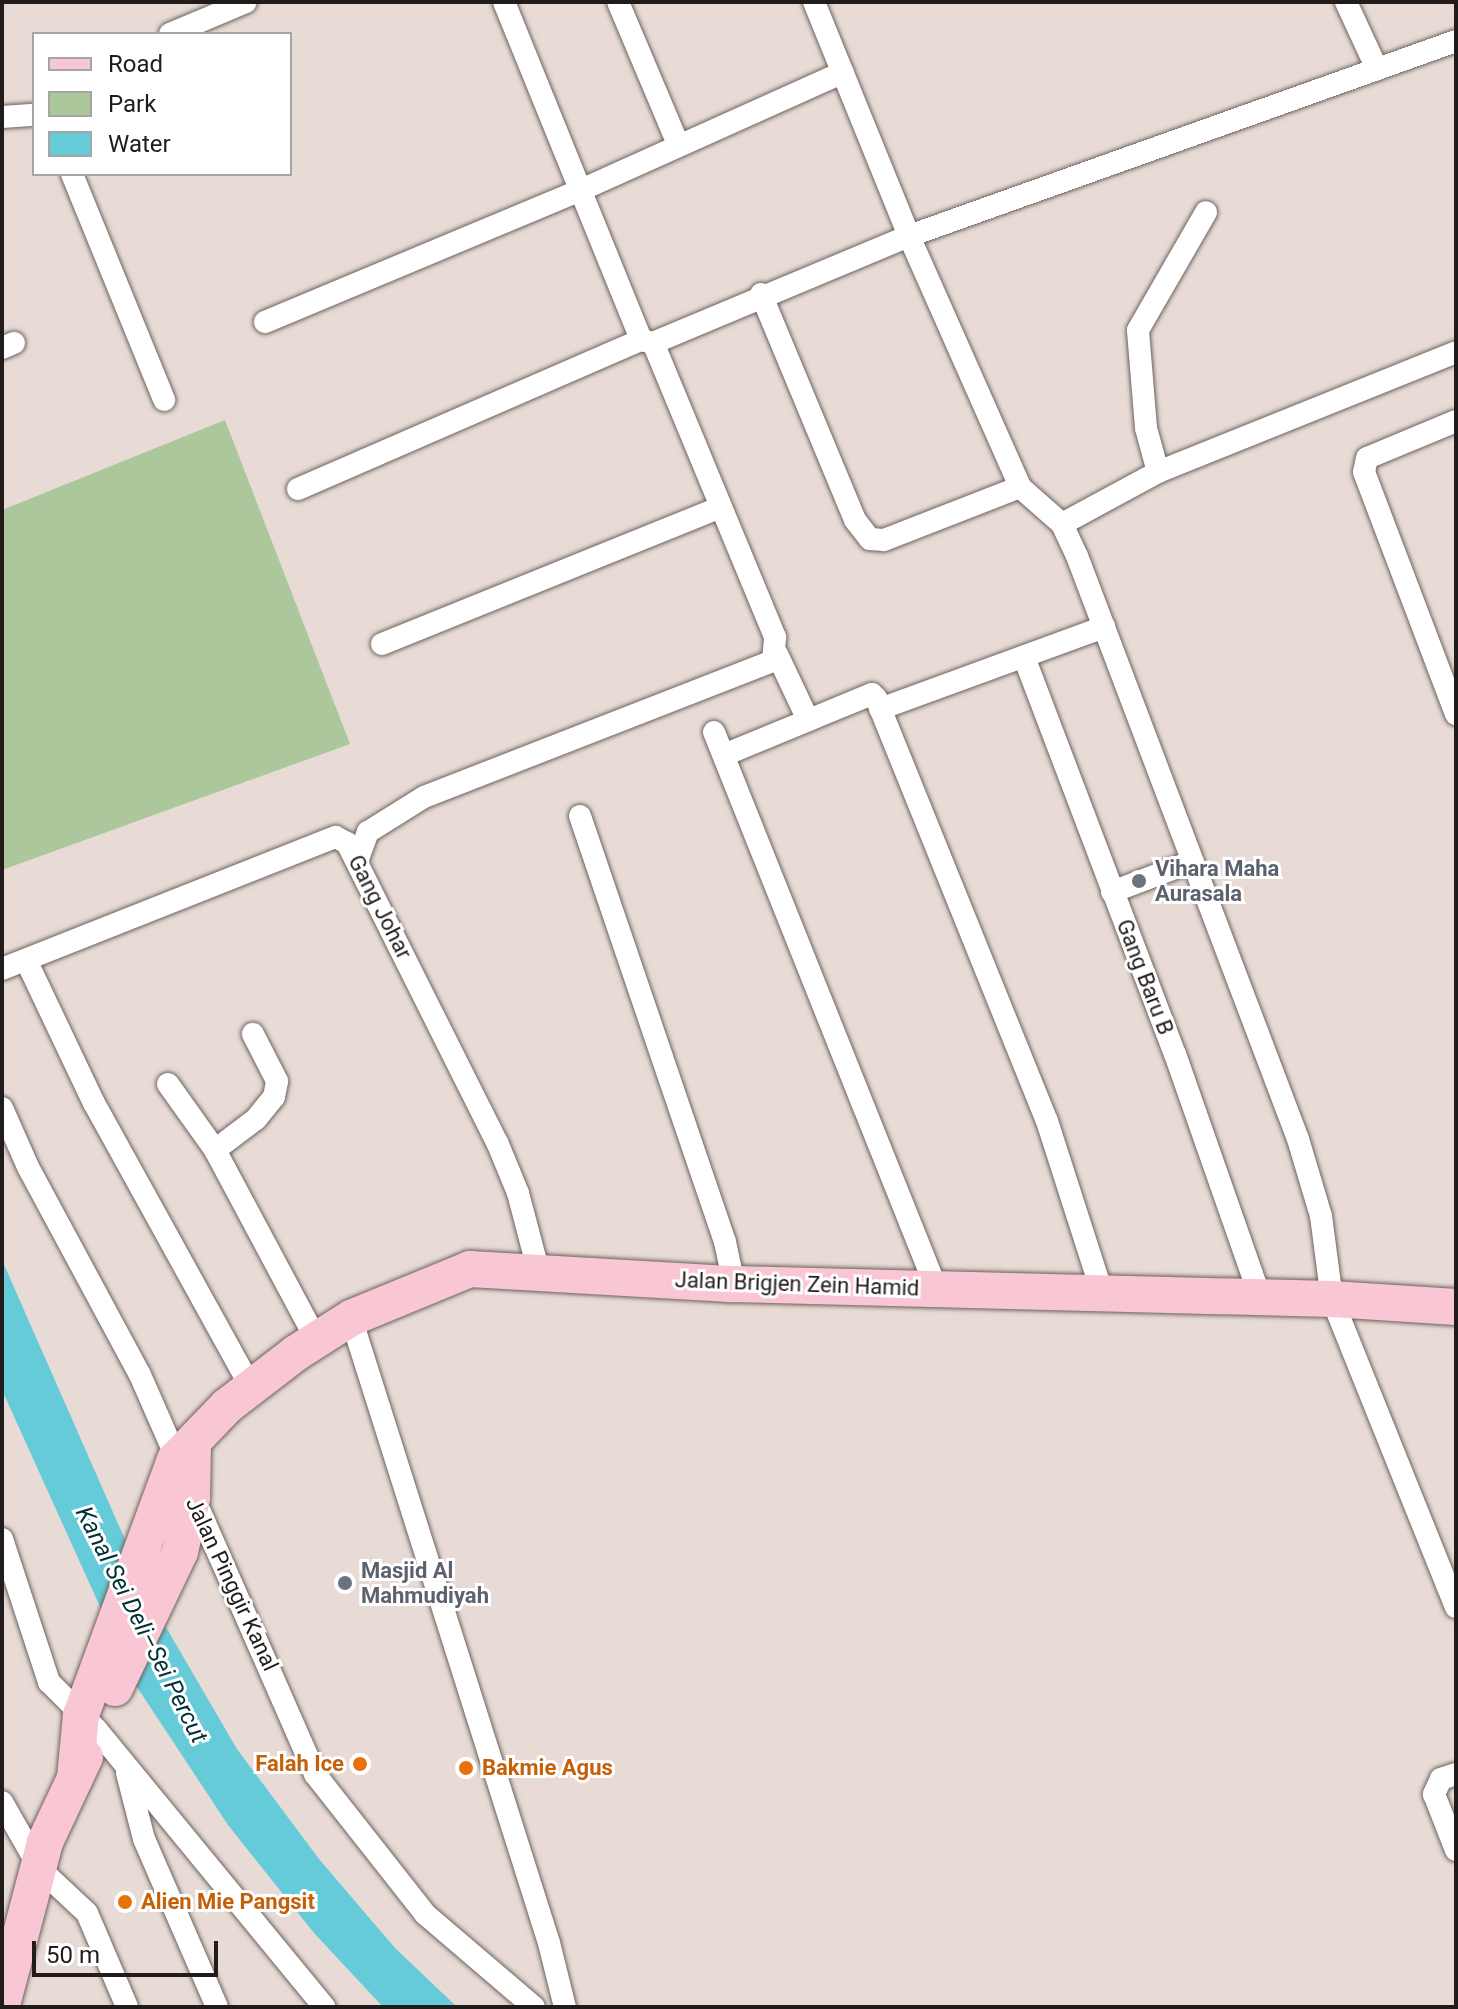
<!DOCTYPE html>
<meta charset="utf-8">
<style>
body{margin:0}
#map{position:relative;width:1458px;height:2009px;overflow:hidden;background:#e8dbd6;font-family:Roboto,sans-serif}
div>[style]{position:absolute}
.green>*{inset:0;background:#adc79d}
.water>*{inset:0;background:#65cbd9}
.roads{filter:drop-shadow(0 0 2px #6d625e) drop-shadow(0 0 2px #6d625e)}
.street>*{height:22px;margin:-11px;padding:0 11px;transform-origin:11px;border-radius:11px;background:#fff}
.primary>*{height:36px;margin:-18px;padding:0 18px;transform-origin:18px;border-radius:18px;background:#f9c7d3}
.dots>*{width:22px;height:22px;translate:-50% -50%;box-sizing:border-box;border:4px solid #fff;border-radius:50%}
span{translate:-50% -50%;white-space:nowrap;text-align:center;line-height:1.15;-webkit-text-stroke:6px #fff;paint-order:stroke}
.worship-label{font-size:22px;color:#5b616d;font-weight:700}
.left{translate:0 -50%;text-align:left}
.street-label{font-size:22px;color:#211c1b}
.food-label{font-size:22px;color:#c56008;font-weight:700}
.right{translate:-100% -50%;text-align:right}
.water-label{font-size:24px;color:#003036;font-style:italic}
.frame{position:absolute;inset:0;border:4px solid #211c1b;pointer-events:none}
.legend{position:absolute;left:32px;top:32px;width:260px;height:144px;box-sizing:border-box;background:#fff;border:2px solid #a6a4a4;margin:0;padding:10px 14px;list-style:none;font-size:24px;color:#211c1b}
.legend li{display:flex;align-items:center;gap:16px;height:40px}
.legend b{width:40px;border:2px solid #a6a4a4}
.scale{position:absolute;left:32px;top:1941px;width:186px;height:36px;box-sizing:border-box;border:4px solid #211c1b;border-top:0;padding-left:10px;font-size:24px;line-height:28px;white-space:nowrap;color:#211c1b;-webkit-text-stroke:6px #fff;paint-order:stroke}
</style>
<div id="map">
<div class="green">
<div style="clip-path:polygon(225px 420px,350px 744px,2px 870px,2px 510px)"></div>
</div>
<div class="water">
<div style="clip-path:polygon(2px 1260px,156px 1610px,237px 1749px,319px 1859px,395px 1948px,457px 2007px,383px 2007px,314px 1933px,228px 1825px,135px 1684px,2px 1390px)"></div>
</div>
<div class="roads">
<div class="street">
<div style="left:504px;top:2px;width:365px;rotate:67.9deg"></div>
<div style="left:641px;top:340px;width:12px;rotate:14deg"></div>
<div style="left:653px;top:343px;width:277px;rotate:-22.7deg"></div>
<div style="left:909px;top:236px;width:581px;rotate:-19.62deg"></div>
<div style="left:618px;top:2px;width:154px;rotate:67.1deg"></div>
<div style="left:814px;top:2px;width:253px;rotate:67.9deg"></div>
<div style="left:909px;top:236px;width:274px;rotate:66.1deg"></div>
<div style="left:1020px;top:487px;width:56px;rotate:41.4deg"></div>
<div style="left:1062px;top:524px;width:35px;rotate:65deg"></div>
<div style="left:1077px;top:556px;width:623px;rotate:69.24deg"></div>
<div style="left:1298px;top:1139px;width:80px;rotate:73.4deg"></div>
<div style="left:1321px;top:1216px;width:84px;rotate:82.5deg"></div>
<div style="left:1332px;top:1299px;width:332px;rotate:68.1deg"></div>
<div style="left:1346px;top:2px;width:74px;rotate:65.2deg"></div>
<div style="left:170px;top:34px;width:82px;rotate:-22.8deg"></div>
<div style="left:2px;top:117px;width:32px;rotate:-4deg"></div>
<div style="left:72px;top:174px;width:244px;rotate:67.8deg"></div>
<div style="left:761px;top:294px;width:245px;rotate:67.4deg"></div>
<div style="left:855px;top:520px;width:24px;rotate:52deg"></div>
<div style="left:870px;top:539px;width:14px;rotate:4deg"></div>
<div style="left:884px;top:540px;width:146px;rotate:-21.3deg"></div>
<div style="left:265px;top:322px;width:342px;rotate:-22.7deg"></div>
<div style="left:581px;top:190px;width:287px;rotate:-24.2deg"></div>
<div style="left:2px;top:348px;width:13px;rotate:-23deg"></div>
<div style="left:1456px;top:421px;width:96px;rotate:157.4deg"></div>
<div style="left:1367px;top:458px;width:14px;rotate:102deg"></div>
<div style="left:1364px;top:472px;width:259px;rotate:69.2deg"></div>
<div style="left:1158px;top:472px;width:46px;rotate:-105.3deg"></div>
<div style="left:1146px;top:428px;width:98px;rotate:-94.7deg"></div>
<div style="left:1138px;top:330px;width:136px;rotate:-60deg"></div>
<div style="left:298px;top:489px;width:374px;rotate:-23.5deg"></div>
<div style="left:1062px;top:524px;width:109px;rotate:-28.4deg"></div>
<div style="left:1158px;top:472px;width:321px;rotate:-21.9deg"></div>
<div style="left:382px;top:644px;width:363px;rotate:-22deg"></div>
<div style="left:777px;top:654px;width:73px;rotate:64.8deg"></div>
<div style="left:1024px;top:657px;width:425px;rotate:69.2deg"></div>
<div style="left:1175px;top:1054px;width:260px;rotate:70.7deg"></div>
<div style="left:880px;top:709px;width:239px;rotate:-20.1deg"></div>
<div style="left:714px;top:732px;width:601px;rotate:68.22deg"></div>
<div style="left:724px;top:755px;width:160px;rotate:-22.4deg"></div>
<div style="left:872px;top:694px;width:6px;rotate:45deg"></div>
<div style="left:876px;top:698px;width:456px;rotate:68deg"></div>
<div style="left:1047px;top:1121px;width:180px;rotate:72.2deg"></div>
<div style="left:580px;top:816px;width:450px;rotate:71.2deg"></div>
<div style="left:725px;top:1242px;width:43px;rotate:77.9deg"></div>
<div style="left:358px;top:859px;width:29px;rotate:-70deg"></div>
<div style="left:368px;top:832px;width:66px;rotate:-32deg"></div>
<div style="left:424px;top:797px;width:375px;rotate:-21.3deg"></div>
<div style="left:773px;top:661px;width:24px;rotate:-85deg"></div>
<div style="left:775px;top:637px;width:318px;rotate:-112.5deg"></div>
<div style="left:1112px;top:892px;width:85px;rotate:-20.8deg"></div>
<div style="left:26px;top:960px;width:158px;rotate:64.6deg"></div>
<div style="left:94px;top:1103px;width:323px;rotate:61.1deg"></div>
<div style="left:2px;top:969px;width:359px;rotate:-21.6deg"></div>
<div style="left:336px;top:837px;width:13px;rotate:29deg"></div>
<div style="left:347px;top:843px;width:335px;rotate:63.4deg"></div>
<div style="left:497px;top:1142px;width:55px;rotate:67.6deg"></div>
<div style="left:518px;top:1193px;width:79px;rotate:75.3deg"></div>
<div style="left:168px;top:1084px;width:81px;rotate:54.5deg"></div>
<div style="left:215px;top:1150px;width:217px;rotate:61.9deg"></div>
<div style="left:2px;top:1108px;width:64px;rotate:66.2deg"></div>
<div style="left:28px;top:1167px;width:236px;rotate:61.7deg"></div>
<div style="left:140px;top:1375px;width:436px;rotate:66.3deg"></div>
<div style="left:315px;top:1774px;width:178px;rotate:51.8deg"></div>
<div style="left:425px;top:1914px;width:143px;rotate:40.5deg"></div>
<div style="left:215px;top:1150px;width:51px;rotate:-37.1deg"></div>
<div style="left:256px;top:1119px;width:28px;rotate:-51deg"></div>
<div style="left:274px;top:1097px;width:16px;rotate:-79deg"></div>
<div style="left:277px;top:1081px;width:53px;rotate:-117.1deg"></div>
<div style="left:351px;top:1318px;width:656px;rotate:72.42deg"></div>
<div style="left:549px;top:1943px;width:66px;rotate:76deg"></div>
<div style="left:2px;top:1539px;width:151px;rotate:71.8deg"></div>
<div style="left:49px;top:1682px;width:66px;rotate:45deg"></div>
<div style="left:96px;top:1729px;width:360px;rotate:50.6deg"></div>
<div style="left:127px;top:1773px;width:68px;rotate:75.6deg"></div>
<div style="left:144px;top:1839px;width:183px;rotate:66.5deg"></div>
<div style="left:1456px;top:1774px;width:16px;rotate:162deg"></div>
<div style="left:1441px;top:1779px;width:17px;rotate:115deg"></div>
<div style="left:1434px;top:1794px;width:60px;rotate:68.6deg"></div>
<div style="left:2px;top:1802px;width:77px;rotate:60.4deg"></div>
<div style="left:40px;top:1869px;width:64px;rotate:43.1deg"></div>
<div style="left:87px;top:1913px;width:102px;rotate:66.9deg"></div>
</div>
<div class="primary">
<div style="left:115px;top:1688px;width:151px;rotate:-64.5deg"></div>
<div style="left:180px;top:1552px;width:55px;rotate:-77.5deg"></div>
<div style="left:192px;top:1498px;width:53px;rotate:-88.9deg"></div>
<div style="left:75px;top:1778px;width:63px;rotate:-84.6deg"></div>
<div style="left:81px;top:1715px;width:272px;rotate:-69.8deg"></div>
<div style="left:175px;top:1460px;width:75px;rotate:-46.1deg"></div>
<div style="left:227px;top:1406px;width:87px;rotate:-37.5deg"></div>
<div style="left:296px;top:1353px;width:65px;rotate:-32.5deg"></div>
<div style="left:351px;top:1318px;width:129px;rotate:-22.4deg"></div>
<div style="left:470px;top:1269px;width:264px;rotate:3.3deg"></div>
<div style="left:734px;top:1284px;width:598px;rotate:1.44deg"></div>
<div style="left:1332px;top:1299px;width:124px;rotate:3.7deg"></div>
<div style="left:2px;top:2005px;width:169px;rotate:-75.2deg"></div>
<div style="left:45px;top:1842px;width:94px;rotate:-64.8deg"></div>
</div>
</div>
<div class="dots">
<div style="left:1139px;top:881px;background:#6b7280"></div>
<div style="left:345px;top:1583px;background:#6b7280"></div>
<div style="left:360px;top:1764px;background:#e8710a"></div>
<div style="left:466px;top:1768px;background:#e8710a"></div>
<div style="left:125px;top:1902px;background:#e8710a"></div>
</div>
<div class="worship-label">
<span class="left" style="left:1155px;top:881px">Vihara Maha<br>Aurasala</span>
<span class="left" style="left:361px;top:1583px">Masjid Al<br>Mahmudiyah</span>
</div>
<div class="street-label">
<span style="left:380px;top:907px;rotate:63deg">Gang Johar</span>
<span style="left:1145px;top:977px;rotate:69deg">Gang Baru B</span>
<span style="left:797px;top:1284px;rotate:2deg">Jalan Brigjen Zein Hamid</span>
<span style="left:232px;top:1584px;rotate:65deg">Jalan Pinggir Kanal</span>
</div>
<div class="food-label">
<span class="right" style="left:344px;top:1764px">Falah Ice</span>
<span class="left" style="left:482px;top:1768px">Bakmie Agus</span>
<span class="left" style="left:141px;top:1902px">Alien Mie Pangsit</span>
</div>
<div class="water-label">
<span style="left:141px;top:1625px;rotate:63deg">Kanal Sei Deli–Sei Percut</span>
</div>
<div class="frame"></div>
<ul class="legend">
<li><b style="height:10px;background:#f9c7d3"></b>Road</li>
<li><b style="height:22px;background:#adc79d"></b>Park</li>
<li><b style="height:22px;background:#65cbd9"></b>Water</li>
</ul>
<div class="scale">50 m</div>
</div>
